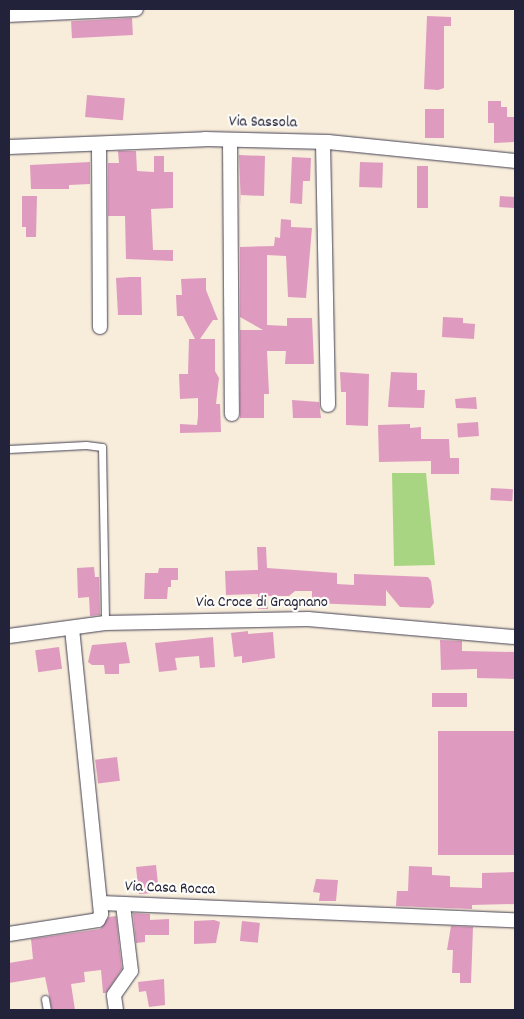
<!DOCTYPE html>
<style>
body{margin:0}
#map{position:relative;width:524px;height:1019px;overflow:hidden;background:#f8ecda;font-family:Dekko,sans-serif}
div>[style]{position:absolute}
.green>*{inset:0;background:#a8d582}
.building>*{inset:0;background:#de9bbf;transform-origin:0 0}
.roads{filter:drop-shadow(0 0 1px #424053) drop-shadow(0 0 1px #424053)}
.lane>*{height:7px;margin:-3.5px;padding:0 3.5px;transform-origin:3.5px;border-radius:3.5px;background:#fff}
.street>*{height:14px;margin:-7px;padding:0 7px;transform-origin:7px;border-radius:7px;background:#fff}
span{translate:-50% -50%;white-space:nowrap;text-align:center;line-height:1.15;-webkit-text-stroke:4.5px #fdfcf7;paint-order:stroke}
.street-label{font-size:16px;color:#22223b}
.frame{position:absolute;inset:0;border:10px solid #22223b;pointer-events:none}
</style>
<div id="map">
<div class="green">
<div style="clip-path:polygon(392px 473px,426px 473px,435px 565px,394px 566px)"></div>
</div>
<div class="building">
<div style="clip-path:polygon(427px 16px,451px 17px,451px 26px,444px 26px,444px 88px,438px 90px,424px 89px)"></div>
<div style="left:132px;top:18px;width:17px;height:61px;rotate:87deg"></div>
<div style="left:87px;top:95px;width:38px;height:22px;rotate:5deg"></div>
<div style="clip-path:polygon(488px 101px,501px 101px,501px 107px,507px 107px,507px 117px,515px 117px,515px 142px,494px 143px,494px 123px,488px 123px)"></div>
<div style="left:425px;top:109px;width:19px;height:29px"></div>
<div style="clip-path:polygon(118px 151px,136px 151px,137px 171px,154px 172px,154px 156px,164px 156px,164px 172px,173px 172px,173px 208px,151px 209px,153px 250px,173px 250px,173px 261px,126px 259px,125px 216px,108px 216px,108px 163px,119px 163px)"></div>
<div style="clip-path:polygon(239px 155px,265px 156px,264px 196px,241px 195px,241px 206px)"></div>
<div style="clip-path:polygon(292px 157px,311px 158px,310px 181px,303px 181px,302px 204px,290px 203px)"></div>
<div style="clip-path:polygon(90px 162px,90px 184px,69px 185px,69px 189px,31px 189px,30px 165px)"></div>
<div style="left:360px;top:162px;width:23px;height:25px;rotate:2deg"></div>
<div style="left:417px;top:166px;width:11px;height:42px"></div>
<div style="clip-path:polygon(22px 196px,37px 196px,36px 237px,26px 237px,26px 227px,22px 227px)"></div>
<div style="left:500px;top:196px;width:15px;height:11px;rotate:4deg"></div>
<div style="clip-path:polygon(281px 219px,291px 220px,291px 227px,312px 228px,306px 298px,288px 297px,286px 256px,267px 255px,267px 325px,287px 326px,287px 318px,312px 318px,314px 364px,285px 364px,286px 351px,267px 351px,269px 394px,264px 394px,264px 418px,240px 418px,240px 330px,263px 330px,240px 317px,240px 247px,274px 246px,275px 237px,280px 238px)"></div>
<div style="clip-path:polygon(130px 277px,141px 277px,142px 315px,118px 315px,116px 278px)"></div>
<div style="clip-path:polygon(206px 278px,206px 290px,218px 320px,213px 320px,200px 339px,215px 339px,215px 371px,219px 378px,216px 404px,220px 404px,221px 432px,180px 433px,180px 424px,197px 425px,198px 416px,198px 398px,180px 399px,179px 374px,188px 374px,189px 339px,195px 339px,183px 316px,177px 316px,176px 295px,182px 295px,181px 279px)"></div>
<div style="clip-path:polygon(443px 317px,463px 318px,463px 323px,475px 324px,474px 339px,442px 337px)"></div>
<div style="clip-path:polygon(340px 372px,369px 374px,368px 426px,346px 425px,346px 392px,341px 392px)"></div>
<div style="clip-path:polygon(391px 372px,417px 373px,417px 390px,425px 390px,424px 408px,388px 407px)"></div>
<div style="clip-path:polygon(476px 397px,477px 409px,456px 408px,455px 399px)"></div>
<div style="clip-path:polygon(292px 400px,319px 402px,321px 418px,293px 418px)"></div>
<div style="left:478px;top:422px;width:14px;height:21px;rotate:86deg"></div>
<div style="clip-path:polygon(410px 424px,410px 428px,421px 427px,421px 439px,449px 439px,450px 458px,459px 458px,459px 474px,431px 474px,431px 461px,379px 462px,378px 425px)"></div>
<div style="left:491px;top:488px;width:22px;height:12px;rotate:3deg"></div>
<div style="clip-path:polygon(257px 547px,266px 547px,267px 568px,337px 573px,337px 584px,354px 585px,354px 574px,428px 577px,431px 581px,434px 603px,430px 608px,400px 607px,386px 590px,386px 606px,312px 603px,312px 591px,295px 591px,289px 596px,268px 596px,268px 609px,258px 609px,258px 594px,226px 595px,225px 571px,258px 570px)"></div>
<div style="clip-path:polygon(94px 567px,95px 577px,99px 577px,100px 615px,90px 616px,89px 597px,78px 598px,77px 568px)"></div>
<div style="clip-path:polygon(159px 568px,178px 568px,178px 580px,171px 580px,171px 587px,168px 587px,167px 599px,144px 599px,145px 573px,158px 573px)"></div>
<div style="clip-path:polygon(248px 631px,248px 634px,273px 632px,275px 658px,242px 663px,242px 656px,234px 657px,231px 633px)"></div>
<div style="clip-path:polygon(213px 637px,215px 667px,200px 668px,199px 656px,175px 658px,177px 670px,159px 672px,155px 643px)"></div>
<div style="clip-path:polygon(440px 640px,462px 641px,462px 651px,515px 652px,515px 679px,477px 678px,477px 669px,441px 670px)"></div>
<div style="clip-path:polygon(126px 642px,130px 663px,119px 664px,119px 674px,105px 674px,104px 665px,92px 665px,88px 662px,92px 645px)"></div>
<div style="left:59px;top:647px;width:22px;height:24px;rotate:82deg"></div>
<div style="left:432px;top:693px;width:35px;height:14px"></div>
<div style="left:515px;top:731px;width:124px;height:77px;rotate:90deg"></div>
<div style="left:117px;top:757px;width:24px;height:22px;rotate:83deg"></div>
<div style="clip-path:polygon(156px 865px,158px 884px,154px 884px,155px 893px,139px 894px,136px 867px)"></div>
<div style="clip-path:polygon(409px 866px,432px 867px,432px 875px,450px 876px,450px 887px,482px 888px,482px 873px,515px 872px,515px 904px,472px 905px,472px 909px,396px 906px,397px 891px,408px 891px)"></div>
<div style="clip-path:polygon(316px 879px,338px 880px,336px 901px,319px 901px,320px 893px,313px 892px)"></div>
<div style="clip-path:polygon(133px 913px,150px 914px,150px 920px,169px 919px,169px 935px,145px 935px,145px 942px,136px 943px)"></div>
<div style="clip-path:polygon(116px 916px,122px 969px,106px 993px,103px 993px,101px 970px,84px 972px,85px 982px,71px 984px,75px 1010px,52px 1010px,45px 977px,9px 983px,9px 963px,33px 959px,31px 939px,100px 929px,109px 917px)"></div>
<div style="clip-path:polygon(214px 920px,220px 922px,216px 943px,194px 944px,194px 921px)"></div>
<div style="left:242px;top:921px;width:18px;height:20px;rotate:6deg"></div>
<div style="clip-path:polygon(451px 926px,473px 927px,471px 983px,460px 983px,460px 973px,452px 973px,453px 950px,447px 950px)"></div>
<div style="clip-path:polygon(164px 979px,165px 1005px,149px 1007px,146px 991px,139px 992px,138px 982px)"></div>
</div>
<div class="roads">
<div class="lane">
<div style="left:9px;top:449px;width:77px;rotate:-3deg"></div>
<div style="left:86px;top:445px;width:16px;rotate:7deg"></div>
<div style="left:102px;top:447px;width:176px;rotate:89deg"></div>
<div style="left:45px;top:999px;width:11px;rotate:80deg"></div>
</div>
<div class="street">
<div style="left:9px;top:15px;width:127px;rotate:-2.7deg"></div>
<div style="left:230px;top:140px;width:274px;rotate:89.6deg"></div>
<div style="left:323px;top:142px;width:263px;rotate:88.9deg"></div>
<div style="left:99px;top:145px;width:182px;rotate:89.7deg"></div>
<div style="left:9px;top:147px;width:196px;rotate:-2.3deg"></div>
<div style="left:205px;top:139px;width:123px;rotate:1.4deg"></div>
<div style="left:328px;top:142px;width:188px;rotate:5.8deg"></div>
<div style="left:9px;top:636px;width:97px;rotate:-7.7deg"></div>
<div style="left:105px;top:623px;width:203px;rotate:-1.1deg"></div>
<div style="left:308px;top:619px;width:208px;rotate:5deg"></div>
<div style="left:101px;top:903px;width:414px;rotate:2.4deg"></div>
<div style="left:9px;top:934px;width:90px;rotate:-8.9deg"></div>
<div style="left:98px;top:920px;width:7px;rotate:-63deg"></div>
<div style="left:101px;top:914px;width:287px;rotate:-95.8deg"></div>
<div style="left:116px;top:1010px;width:15px;rotate:-98deg"></div>
<div style="left:114px;top:995px;width:29px;rotate:-55deg"></div>
<div style="left:131px;top:971px;width:66px;rotate:-96.9deg"></div>
</div>
</div>
<div class="street-label">
<span style="left:263px;top:123px;rotate:1deg">Via Sassola</span>
<span style="left:262px;top:603px">Via Croce di Gragnano</span>
<span style="left:170px;top:889px;rotate:2deg">Via Casa Rocca</span>
</div>
<div class="frame"></div>
</div>
